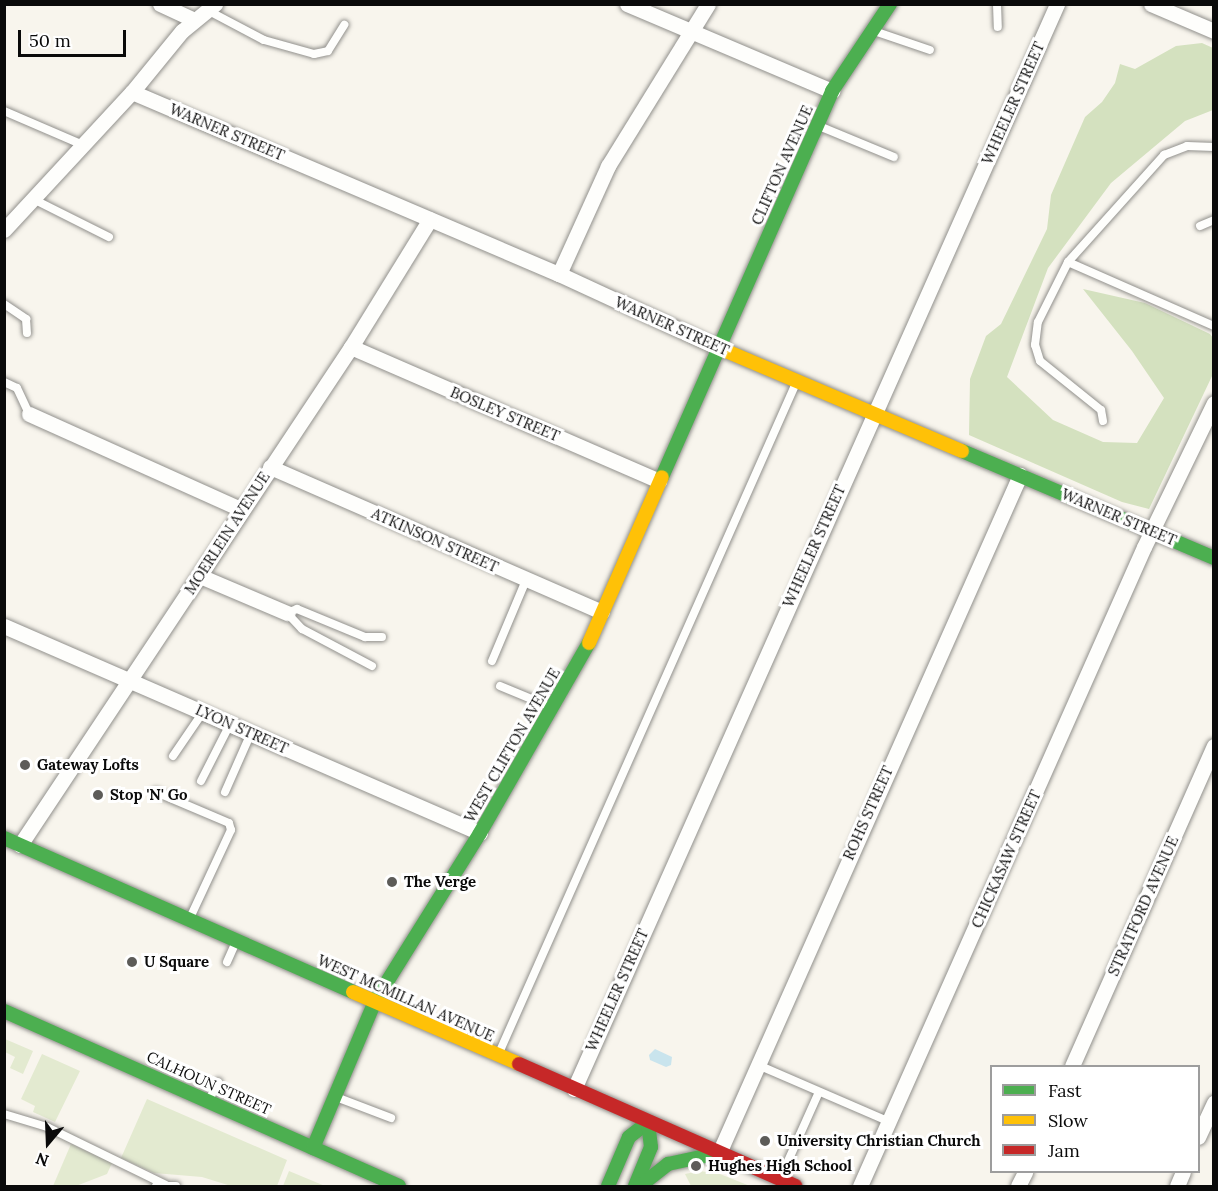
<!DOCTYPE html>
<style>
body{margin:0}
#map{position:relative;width:1218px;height:1191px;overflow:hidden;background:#f8f5ed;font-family:Lora,serif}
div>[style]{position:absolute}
.green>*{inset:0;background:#e3ead0}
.forest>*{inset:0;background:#d4e1bf}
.water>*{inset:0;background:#c9e4ed}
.roads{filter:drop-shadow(0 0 2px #91908c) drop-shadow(0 0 2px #91908c)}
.lane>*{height:8px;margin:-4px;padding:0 4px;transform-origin:4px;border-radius:4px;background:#fefefc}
.street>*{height:15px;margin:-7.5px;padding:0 7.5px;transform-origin:7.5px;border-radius:7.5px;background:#fefefc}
.fast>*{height:14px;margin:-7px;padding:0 7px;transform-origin:7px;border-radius:7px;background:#4caf50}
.slow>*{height:14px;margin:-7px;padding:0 7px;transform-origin:7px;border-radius:7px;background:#ffc107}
.jam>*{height:14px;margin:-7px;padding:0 7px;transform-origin:7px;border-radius:7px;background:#c62828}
.dots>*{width:16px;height:16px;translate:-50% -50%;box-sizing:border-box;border:3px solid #fff;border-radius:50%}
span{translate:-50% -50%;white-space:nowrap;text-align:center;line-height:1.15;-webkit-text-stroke:6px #fff;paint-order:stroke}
.street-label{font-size:15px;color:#0a0a0a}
.poi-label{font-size:15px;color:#0a0a0a;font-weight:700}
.left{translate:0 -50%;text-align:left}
.frame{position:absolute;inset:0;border:6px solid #0a0a0a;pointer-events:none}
.legend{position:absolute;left:990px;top:1065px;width:210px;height:108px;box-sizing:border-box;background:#fff;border:2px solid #9d9d9d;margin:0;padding:8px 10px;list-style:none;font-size:18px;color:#0a0a0a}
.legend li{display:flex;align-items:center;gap:12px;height:30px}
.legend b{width:30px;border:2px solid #9d9d9d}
.north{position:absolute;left:18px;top:1113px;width:60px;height:60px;-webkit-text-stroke:4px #fff;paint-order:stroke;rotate:199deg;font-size:16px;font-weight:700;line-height:24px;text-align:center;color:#0a0a0a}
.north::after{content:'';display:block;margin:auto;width:21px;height:27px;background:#0a0a0a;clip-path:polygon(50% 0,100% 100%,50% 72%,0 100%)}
.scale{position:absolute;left:18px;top:30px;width:108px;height:27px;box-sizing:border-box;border:3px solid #0a0a0a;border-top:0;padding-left:8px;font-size:18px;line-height:21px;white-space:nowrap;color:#0a0a0a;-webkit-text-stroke:4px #fff;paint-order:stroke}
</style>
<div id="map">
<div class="green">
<div style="clip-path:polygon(5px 1039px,33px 1051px,23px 1074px,10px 1068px,15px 1057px,5px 1052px)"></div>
<div style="clip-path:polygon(42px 1054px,80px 1071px,55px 1122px,33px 1112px,35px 1106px,21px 1099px)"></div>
<div style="clip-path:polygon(147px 1099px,287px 1160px,277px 1186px,231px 1186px,202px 1177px,154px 1173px,121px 1158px)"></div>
<div style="clip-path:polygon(71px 1144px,112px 1163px,107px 1174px,76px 1186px,53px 1186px)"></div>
<div style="clip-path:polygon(289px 1171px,325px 1186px,283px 1186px)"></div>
<div style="clip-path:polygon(700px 1171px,720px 1174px,750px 1186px,691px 1186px,685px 1174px)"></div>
</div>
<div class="forest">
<div style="clip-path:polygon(1202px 43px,1213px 48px,1213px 110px,1185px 121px,1111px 183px,1048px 268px,1007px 377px,1053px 420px,1103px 442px,1137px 443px,1164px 398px,1132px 351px,1083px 289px,1145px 303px,1210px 334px,1213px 338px,1213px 374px,1149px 509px,1122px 502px,969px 435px,970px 379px,986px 336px,1001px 324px,1047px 229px,1051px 195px,1085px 117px,1102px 102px,1115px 83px,1120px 64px,1135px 69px,1176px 46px)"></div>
</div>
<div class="water">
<div style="clip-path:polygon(655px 1049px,672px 1057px,671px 1065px,666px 1067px,650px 1060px,649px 1055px)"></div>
</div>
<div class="roads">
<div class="lane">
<div style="left:997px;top:4px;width:23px;rotate:88deg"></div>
<div style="left:207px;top:10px;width:64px;rotate:27.8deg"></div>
<div style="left:264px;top:40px;width:52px;rotate:15.6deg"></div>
<div style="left:314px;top:54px;width:14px;rotate:-12deg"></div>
<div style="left:328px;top:51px;width:31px;rotate:-58deg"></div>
<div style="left:874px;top:31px;width:59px;rotate:18.7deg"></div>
<div style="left:4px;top:111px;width:86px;rotate:23.3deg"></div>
<div style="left:819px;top:126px;width:81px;rotate:22.5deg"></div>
<div style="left:33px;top:199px;width:85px;rotate:26.6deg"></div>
<div style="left:1200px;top:226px;width:15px;rotate:-23deg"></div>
<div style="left:1068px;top:262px;width:159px;rotate:23.7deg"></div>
<div style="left:4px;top:304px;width:27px;rotate:34deg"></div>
<div style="left:26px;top:319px;width:14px;rotate:86deg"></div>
<div style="left:4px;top:382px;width:14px;rotate:25deg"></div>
<div style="left:17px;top:388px;width:29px;rotate:65deg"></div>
<div style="left:1103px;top:421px;width:11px;rotate:-100deg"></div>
<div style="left:1101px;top:410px;width:78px;rotate:-141.2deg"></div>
<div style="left:1040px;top:361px;width:17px;rotate:-107deg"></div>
<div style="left:1035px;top:345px;width:23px;rotate:-83deg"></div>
<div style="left:1038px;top:322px;width:67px;rotate:-63.4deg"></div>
<div style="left:1068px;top:262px;width:144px;rotate:-48.1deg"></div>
<div style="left:1164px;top:155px;width:25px;rotate:-21deg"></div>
<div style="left:1187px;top:146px;width:27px;rotate:2deg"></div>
<div style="left:492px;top:661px;width:88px;rotate:-67.2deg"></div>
<div style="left:372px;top:666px;width:79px;rotate:-152.1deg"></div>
<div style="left:302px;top:629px;width:22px;rotate:-133deg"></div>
<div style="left:287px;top:613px;width:11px;rotate:-22deg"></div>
<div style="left:297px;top:609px;width:74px;rotate:22.4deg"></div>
<div style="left:365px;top:637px;width:17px"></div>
<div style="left:500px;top:686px;width:55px;rotate:22.4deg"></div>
<div style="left:173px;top:756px;width:53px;rotate:-55.7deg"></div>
<div style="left:201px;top:781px;width:64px;rotate:-63deg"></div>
<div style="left:156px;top:792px;width:79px;rotate:23deg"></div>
<div style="left:229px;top:823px;width:7px;rotate:74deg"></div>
<div style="left:231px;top:830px;width:97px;rotate:115deg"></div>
<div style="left:225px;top:792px;width:64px;rotate:-66.2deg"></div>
<div style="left:227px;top:962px;width:22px;rotate:-66deg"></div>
<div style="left:499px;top:1053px;width:733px;rotate:-66.09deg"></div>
<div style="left:758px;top:1065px;width:144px;rotate:23.4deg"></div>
<div style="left:336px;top:1097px;width:59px;rotate:20.9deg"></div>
<div style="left:209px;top:1100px;width:20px;rotate:-63deg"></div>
<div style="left:4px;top:1114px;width:45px;rotate:16.8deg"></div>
<div style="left:47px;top:1127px;width:132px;rotate:26deg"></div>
<div style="left:780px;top:1179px;width:95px;rotate:-65.9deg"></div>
<div style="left:156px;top:1186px;width:20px"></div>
</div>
<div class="street">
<div style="left:160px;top:4px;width:38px;rotate:25deg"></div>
<div style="left:627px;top:4px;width:223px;rotate:23deg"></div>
<div style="left:1151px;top:4px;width:69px;rotate:23.2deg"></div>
<div style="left:132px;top:92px;width:464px;rotate:23.1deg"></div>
<div style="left:559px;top:274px;width:176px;rotate:24.8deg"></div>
<div style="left:4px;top:230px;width:188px;rotate:-47.2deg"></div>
<div style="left:132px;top:92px;width:79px;rotate:-50.7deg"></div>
<div style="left:182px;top:31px;width:43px;rotate:-39.3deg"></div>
<div style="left:559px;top:274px;width:119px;rotate:-65.6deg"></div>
<div style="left:608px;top:166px;width:190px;rotate:-58.3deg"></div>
<div style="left:351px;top:347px;width:336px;rotate:23.5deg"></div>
<div style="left:29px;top:414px;width:231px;rotate:24.2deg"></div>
<div style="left:270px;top:467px;width:362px;rotate:23.6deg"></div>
<div style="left:200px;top:576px;width:95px;rotate:23deg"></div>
<div style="left:4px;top:626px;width:519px;rotate:23.5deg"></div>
<div style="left:20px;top:845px;width:598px;rotate:-56.39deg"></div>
<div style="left:351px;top:347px;width:150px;rotate:-58.3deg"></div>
<div style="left:1072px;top:1066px;width:350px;rotate:-66.1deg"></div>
<div style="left:574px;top:1089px;width:1188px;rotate:-66deg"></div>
<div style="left:1198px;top:1137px;width:38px;rotate:-65deg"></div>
<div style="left:719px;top:1153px;width:742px;rotate:-66.06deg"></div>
<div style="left:860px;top:1186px;width:699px;rotate:-66.04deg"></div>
<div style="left:1144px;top:547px;width:160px;rotate:-64.1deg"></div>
<div style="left:1018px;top:1186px;width:16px;rotate:-63deg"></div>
<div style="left:1177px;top:1186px;width:15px;rotate:-67deg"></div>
</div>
<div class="fast">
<div style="left:962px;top:451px;width:274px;rotate:23deg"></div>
<div style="left:662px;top:477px;width:422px;rotate:-66.2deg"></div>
<div style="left:832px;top:91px;width:105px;rotate:-56.3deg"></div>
<div style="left:4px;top:838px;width:381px;rotate:23.8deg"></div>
<div style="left:4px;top:1011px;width:432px;rotate:23.9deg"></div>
<div style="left:313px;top:1148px;width:160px;rotate:-67.1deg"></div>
<div style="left:375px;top:1001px;width:198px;rotate:-58deg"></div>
<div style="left:480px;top:833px;width:219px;rotate:-60.2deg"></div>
<div style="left:608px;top:1186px;width:53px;rotate:-66.8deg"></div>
<div style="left:629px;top:1137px;width:24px;rotate:-38deg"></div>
<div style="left:635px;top:1186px;width:42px;rotate:-67.7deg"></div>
<div style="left:651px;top:1147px;width:25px;rotate:-97deg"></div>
<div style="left:640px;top:1186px;width:36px;rotate:-38deg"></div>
<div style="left:668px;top:1164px;width:52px;rotate:-12.2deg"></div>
</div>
<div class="slow">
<div style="left:719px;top:348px;width:264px;rotate:23deg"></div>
<div style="left:589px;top:643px;width:181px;rotate:-66.3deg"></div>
<div style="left:353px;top:992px;width:181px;rotate:23.4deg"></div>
</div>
<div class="jam">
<div style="left:519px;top:1064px;width:302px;rotate:23.8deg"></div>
</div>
</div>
<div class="dots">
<div style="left:25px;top:765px;background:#5d5c59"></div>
<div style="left:98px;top:795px;background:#5d5c59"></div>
<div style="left:392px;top:882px;background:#5d5c59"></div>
<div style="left:132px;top:962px;background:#5d5c59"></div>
<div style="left:765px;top:1141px;background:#5d5c59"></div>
<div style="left:696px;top:1166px;background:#5d5c59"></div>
</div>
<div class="street-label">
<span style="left:1013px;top:103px;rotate:-66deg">WHEELER STREET</span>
<span style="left:227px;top:132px;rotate:23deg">WARNER STREET</span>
<span style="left:782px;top:165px;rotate:-66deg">CLIFTON AVENUE</span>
<span style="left:672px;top:326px;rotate:24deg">WARNER STREET</span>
<span style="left:505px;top:414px;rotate:23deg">BOSLEY STREET</span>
<span style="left:1119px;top:517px;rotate:23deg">WARNER STREET</span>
<span style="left:227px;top:533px;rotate:-57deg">MOERLEIN AVENUE</span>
<span style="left:435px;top:540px;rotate:24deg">ATKINSON STREET</span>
<span style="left:814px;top:546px;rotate:-66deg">WHEELER STREET</span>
<span style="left:242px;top:729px;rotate:24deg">LYON STREET</span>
<span style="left:512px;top:745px;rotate:-60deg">WEST CLIFTON AVENUE</span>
<span style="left:868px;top:813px;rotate:-66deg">ROHS STREET</span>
<span style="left:1006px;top:859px;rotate:-66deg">CHICKASAW STREET</span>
<span style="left:1143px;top:906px;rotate:-66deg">STRATFORD AVENUE</span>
<span style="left:617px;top:990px;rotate:-66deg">WHEELER STREET</span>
<span style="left:406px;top:998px;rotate:24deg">WEST MCMILLAN AVENUE</span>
<span style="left:209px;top:1083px;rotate:24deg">CALHOUN STREET</span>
</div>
<div class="poi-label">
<span class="left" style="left:37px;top:765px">Gateway Lofts</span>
<span class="left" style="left:110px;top:795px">Stop 'N' Go</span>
<span class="left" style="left:404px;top:882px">The Verge</span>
<span class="left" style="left:144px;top:962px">U Square</span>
<span class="left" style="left:777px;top:1141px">University Christian Church</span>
<span class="left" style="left:708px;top:1166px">Hughes High School</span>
</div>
<div class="frame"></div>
<ul class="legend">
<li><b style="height:8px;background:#4caf50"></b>Fast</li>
<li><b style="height:8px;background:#ffc107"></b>Slow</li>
<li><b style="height:8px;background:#c62828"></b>Jam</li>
</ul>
<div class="north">N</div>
<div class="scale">50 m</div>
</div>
